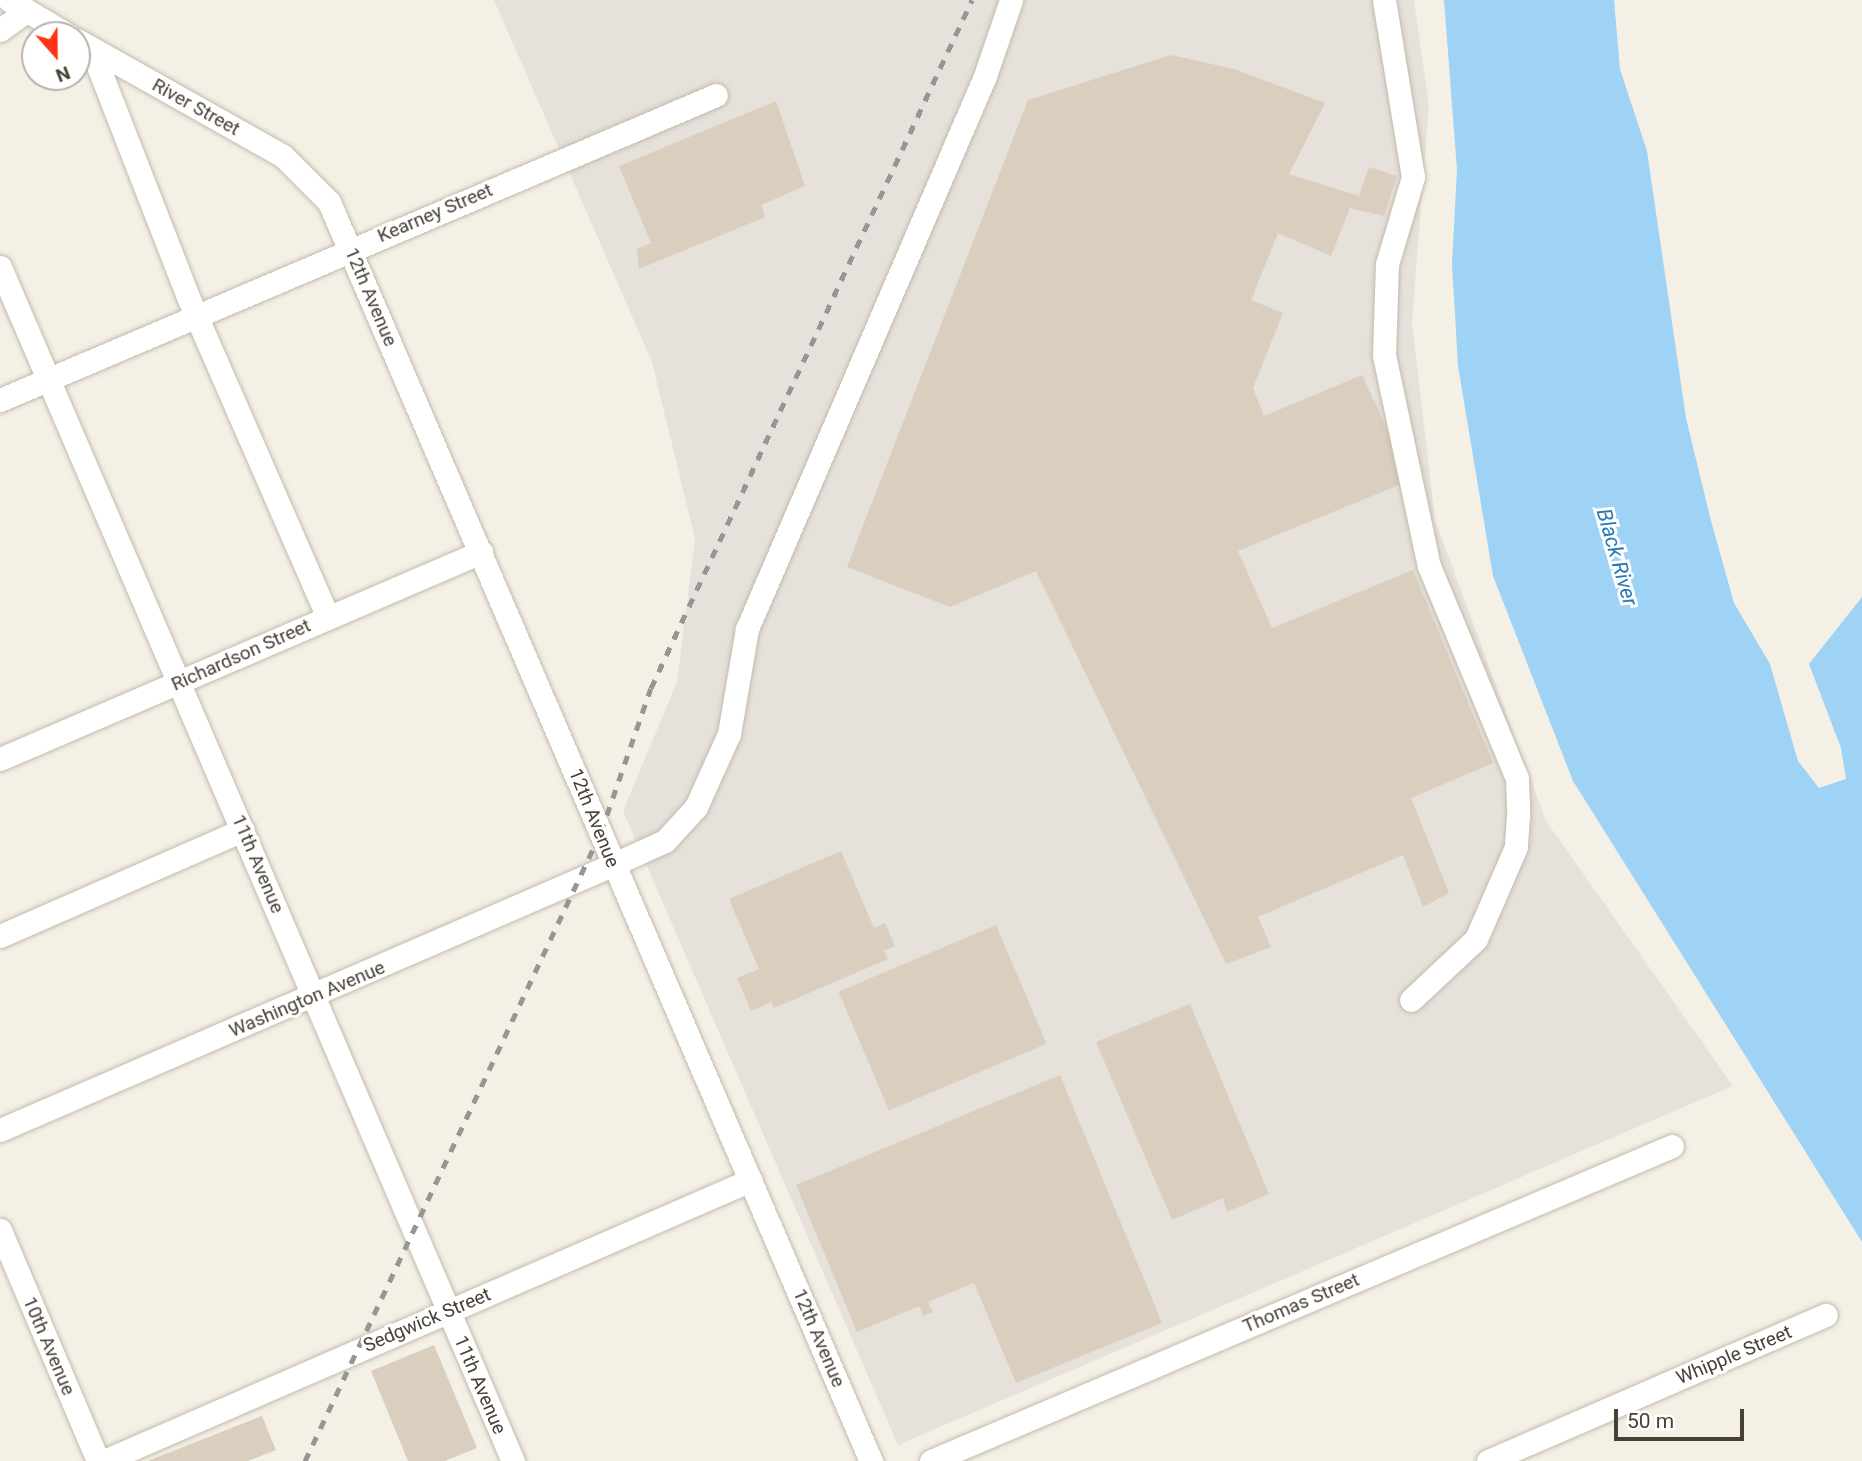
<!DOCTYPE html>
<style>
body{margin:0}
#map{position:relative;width:1862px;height:1461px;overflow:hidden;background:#f4f0e6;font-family:Roboto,sans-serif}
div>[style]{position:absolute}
.industrial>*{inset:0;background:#e6e1db}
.water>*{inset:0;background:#9fd3f5}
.building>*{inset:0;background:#dacebe;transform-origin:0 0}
.roads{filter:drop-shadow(0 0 2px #c3bbab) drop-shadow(0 0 2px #c3bbab)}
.minor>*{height:23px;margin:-11.5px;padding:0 11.5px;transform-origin:11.5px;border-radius:11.5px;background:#fff}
.rail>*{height:5px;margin-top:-2.5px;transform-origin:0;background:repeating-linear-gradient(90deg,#969696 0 9px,transparent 0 18px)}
span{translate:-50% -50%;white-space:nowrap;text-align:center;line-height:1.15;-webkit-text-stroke:6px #fff;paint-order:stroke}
.street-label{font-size:19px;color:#484035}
.water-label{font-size:21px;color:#267ab2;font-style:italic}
.north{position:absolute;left:21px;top:21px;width:70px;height:70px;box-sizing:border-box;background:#fff;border:2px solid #b6b3ae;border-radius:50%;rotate:159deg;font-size:19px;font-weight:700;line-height:28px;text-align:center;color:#484035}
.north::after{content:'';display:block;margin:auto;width:24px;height:32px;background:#ff3313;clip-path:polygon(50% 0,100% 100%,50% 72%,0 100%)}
.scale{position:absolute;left:1614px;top:1409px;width:130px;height:32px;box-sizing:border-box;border:4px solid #484035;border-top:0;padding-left:9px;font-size:21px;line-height:24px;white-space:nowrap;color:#484035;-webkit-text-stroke:5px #fff;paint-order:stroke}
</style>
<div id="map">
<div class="industrial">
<div style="clip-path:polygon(494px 0,1414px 0,1429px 105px,1412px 322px,1435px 520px,1546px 821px,1733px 1086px,898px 1445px,623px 811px,677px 682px,695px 539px,652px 362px)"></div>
</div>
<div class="water">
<div style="clip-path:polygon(1444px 0,1614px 0,1620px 69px,1647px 151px,1686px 418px,1710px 517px,1734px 603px,1770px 664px,1798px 761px,1819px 788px,1846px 779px,1841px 748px,1809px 664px,1862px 597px,1862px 1242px,1573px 781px,1493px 576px,1458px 366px,1452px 264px,1457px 170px)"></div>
</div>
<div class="building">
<div style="clip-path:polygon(1171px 55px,1234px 69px,1325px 103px,1289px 174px,1359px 196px,1369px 167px,1397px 176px,1384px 216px,1350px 208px,1331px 256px,1278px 233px,1251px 300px,1283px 313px,1253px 388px,1264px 416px,1362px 375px,1411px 480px,1238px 551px,1272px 628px,1413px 570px,1493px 763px,1411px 798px,1449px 893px,1423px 907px,1403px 855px,1258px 917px,1271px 947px,1226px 964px,1036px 571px,950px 607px,847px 567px,1028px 100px)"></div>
<div style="clip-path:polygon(776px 101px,805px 186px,761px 205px,765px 217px,639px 269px,637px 249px,651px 243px,619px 166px)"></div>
<div style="clip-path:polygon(841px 851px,874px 928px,885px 923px,895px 946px,884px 951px,888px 959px,774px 1008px,771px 1002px,751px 1011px,737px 978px,759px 969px,729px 899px)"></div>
<div style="left:996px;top:925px;width:129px;height:171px;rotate:67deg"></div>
<div style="clip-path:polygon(1190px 1004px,1269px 1194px,1227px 1212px,1223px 1198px,1172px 1220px,1096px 1042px)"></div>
<div style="clip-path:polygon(1060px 1075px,1162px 1323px,1016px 1383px,974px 1283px,928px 1302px,933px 1312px,923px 1316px,919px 1306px,857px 1332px,796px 1185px)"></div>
<div style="clip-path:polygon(434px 1345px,477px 1448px,445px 1461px,408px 1461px,371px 1371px)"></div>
<div style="clip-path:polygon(262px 1416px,276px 1450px,248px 1461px,148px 1461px)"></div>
</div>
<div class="roads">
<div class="minor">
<div style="left:9px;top:0;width:69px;rotate:30.7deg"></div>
<div style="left:1384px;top:0;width:179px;rotate:80.7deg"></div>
<div style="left:1413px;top:177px;width:91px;rotate:106.6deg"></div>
<div style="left:1387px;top:264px;width:91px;rotate:91.9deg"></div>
<div style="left:1384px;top:355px;width:216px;rotate:78deg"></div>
<div style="left:1429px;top:566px;width:230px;rotate:67.5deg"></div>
<div style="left:1517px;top:778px;width:38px;rotate:88deg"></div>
<div style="left:1518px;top:816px;width:31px;rotate:94deg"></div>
<div style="left:1516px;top:847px;width:100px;rotate:113.5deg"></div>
<div style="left:1476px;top:939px;width:89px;rotate:136.8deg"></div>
<div style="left:0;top:30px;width:32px;rotate:-36deg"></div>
<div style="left:77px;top:40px;width:236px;rotate:29.4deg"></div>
<div style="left:283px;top:156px;width:65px;rotate:45deg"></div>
<div style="left:329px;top:202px;width:1371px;rotate:66.71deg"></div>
<div style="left:91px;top:48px;width:267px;rotate:68.7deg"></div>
<div style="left:188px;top:297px;width:349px;rotate:66.4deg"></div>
<div style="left:0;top:267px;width:1300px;rotate:66.75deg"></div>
<div style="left:0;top:400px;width:778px;rotate:-23.07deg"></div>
<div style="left:0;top:759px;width:524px;rotate:-23.28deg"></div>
<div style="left:0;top:936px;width:265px;rotate:-23.6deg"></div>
<div style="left:0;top:1130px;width:667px;rotate:-23.41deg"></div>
<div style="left:612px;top:865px;width:58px;rotate:-24.4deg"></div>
<div style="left:665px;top:841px;width:46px;rotate:-47.6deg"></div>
<div style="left:696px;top:807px;width:80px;rotate:-65.7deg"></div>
<div style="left:729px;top:734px;width:107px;rotate:-80.3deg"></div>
<div style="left:747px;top:629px;width:602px;rotate:-66.71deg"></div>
<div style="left:985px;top:76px;width:80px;rotate:-71.1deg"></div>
<div style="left:0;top:1230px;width:251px;rotate:67deg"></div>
<div style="left:104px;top:1461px;width:705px;rotate:-23.48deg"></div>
<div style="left:931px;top:1461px;width:805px;rotate:-23.03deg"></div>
<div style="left:1488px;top:1461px;width:368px;rotate:-23.4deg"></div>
</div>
</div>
<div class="rail">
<div style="left:305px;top:1461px;width:695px;rotate:-64.8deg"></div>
<div style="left:601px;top:832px;width:152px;rotate:-70.9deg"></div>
<div style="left:651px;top:688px;width:759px;rotate:-64.99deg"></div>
</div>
<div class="street-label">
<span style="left:196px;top:107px;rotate:29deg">River Street</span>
<span style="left:435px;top:213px;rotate:-23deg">Kearney Street</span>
<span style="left:371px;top:297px;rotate:67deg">12th Avenue</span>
<span style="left:241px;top:655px;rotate:-24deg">Richardson Street</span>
<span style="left:594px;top:818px;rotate:68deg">12th Avenue</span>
<span style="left:258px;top:864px;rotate:67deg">11th Avenue</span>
<span style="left:307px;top:999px;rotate:-23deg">Washington Avenue</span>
<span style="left:1301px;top:1303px;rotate:-23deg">Thomas Street</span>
<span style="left:427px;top:1320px;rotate:-23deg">Sedgwick Street</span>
<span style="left:819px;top:1338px;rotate:67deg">12th Avenue</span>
<span style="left:49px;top:1346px;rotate:67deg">10th Avenue</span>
<span style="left:1734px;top:1355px;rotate:-23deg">Whipple Street</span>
<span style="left:480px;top:1385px;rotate:67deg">11th Avenue</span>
</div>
<div class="water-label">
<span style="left:1617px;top:557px;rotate:74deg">Black River</span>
</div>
<div class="north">N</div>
<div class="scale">50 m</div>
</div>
